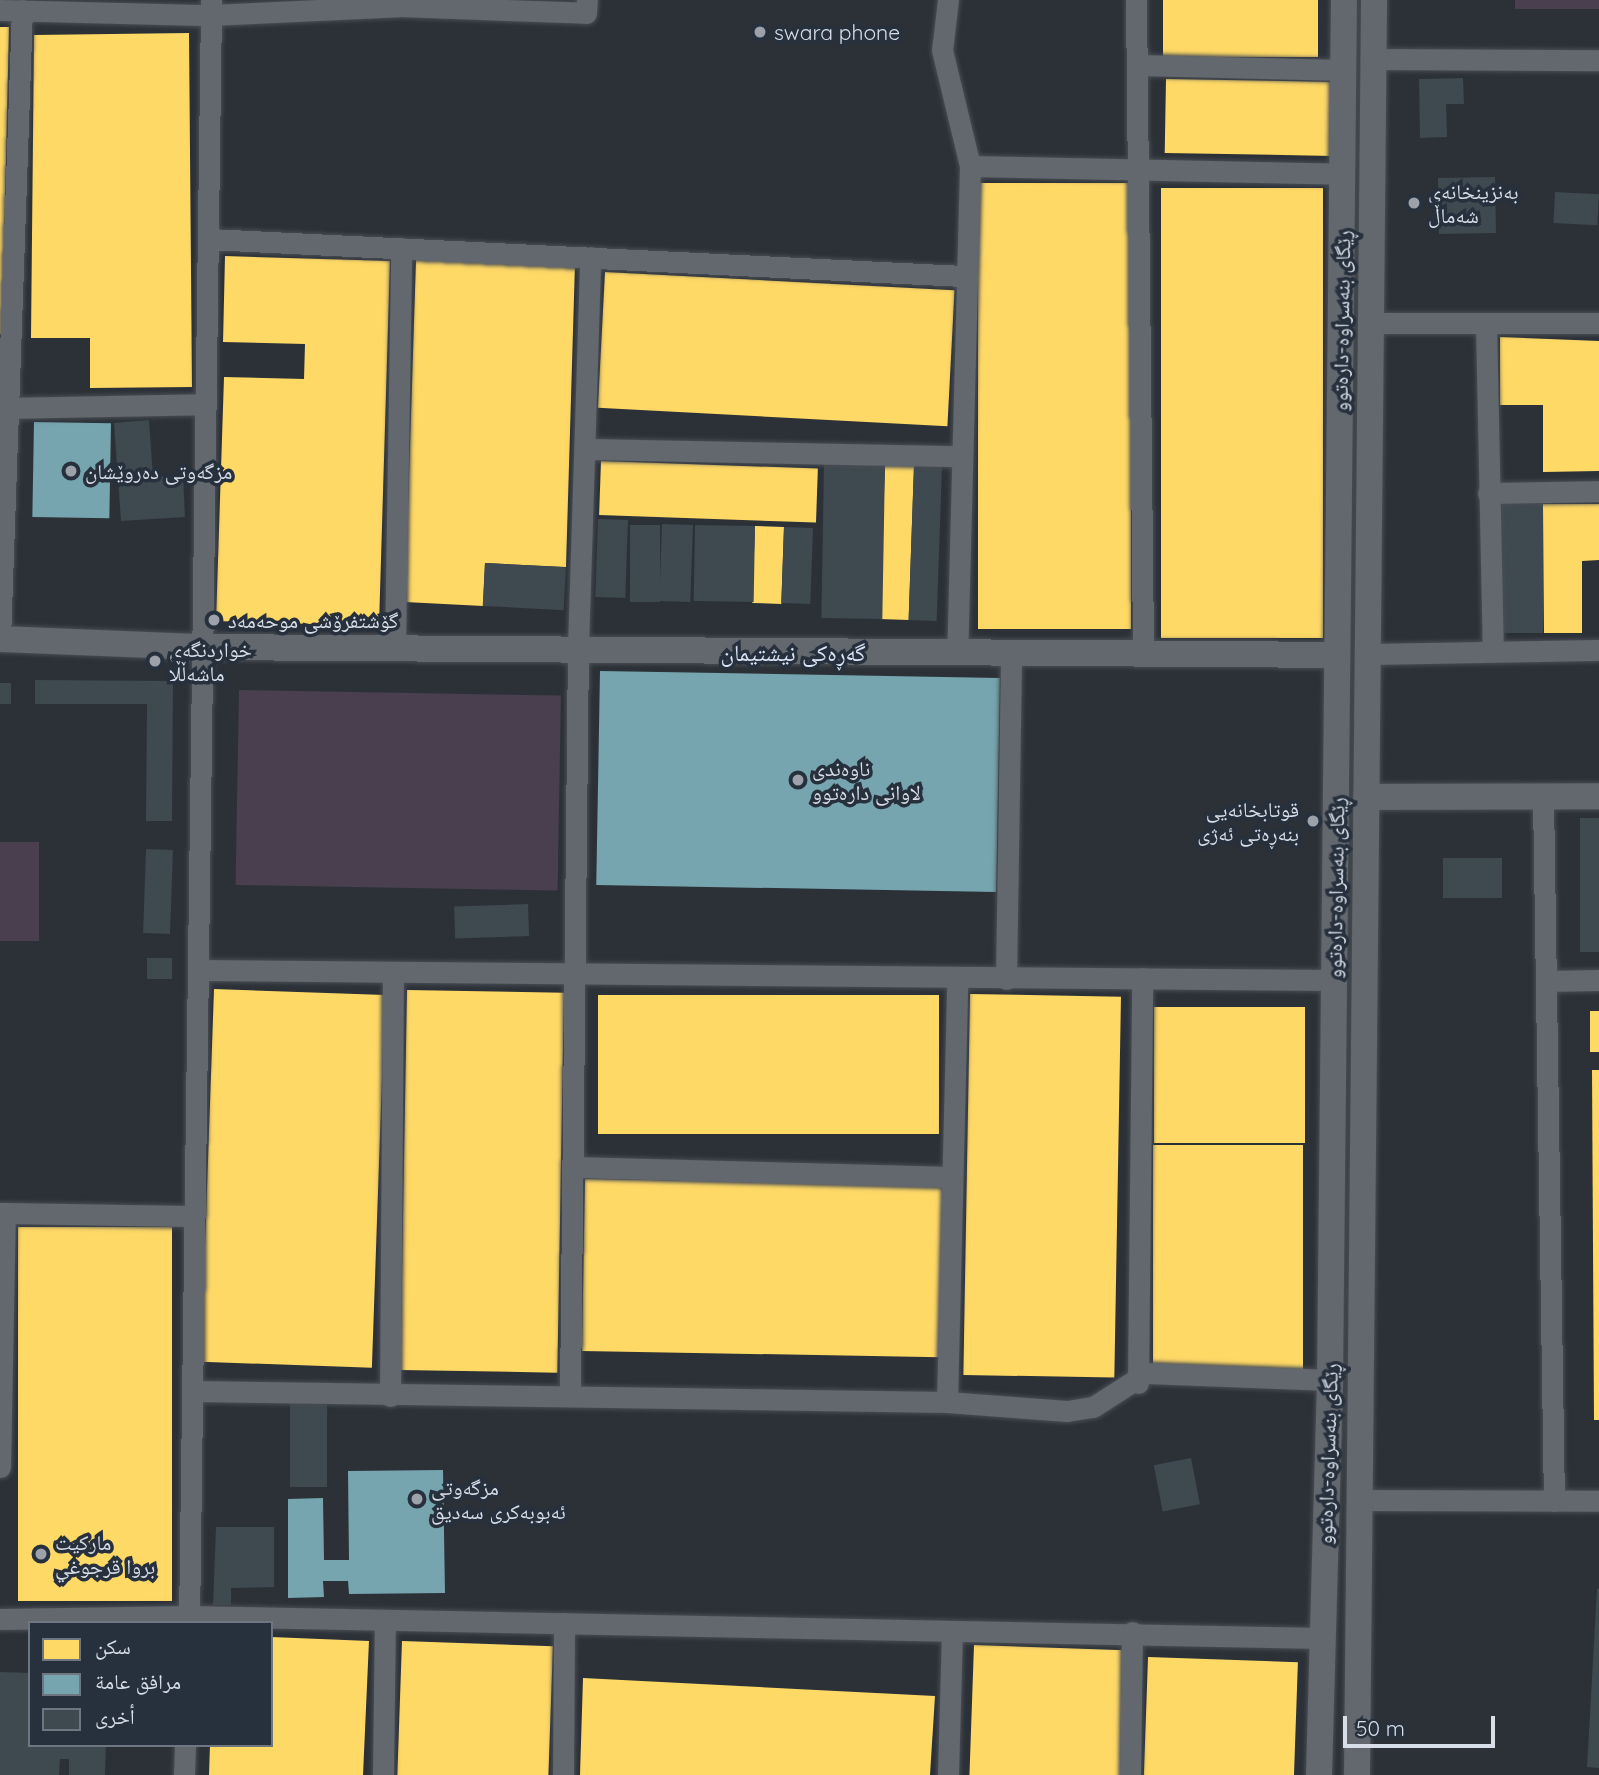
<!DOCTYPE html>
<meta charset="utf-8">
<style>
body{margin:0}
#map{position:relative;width:1599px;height:1775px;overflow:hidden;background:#2c3138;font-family:Quicksand,"Noto Naskh Arabic",sans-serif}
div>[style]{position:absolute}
.green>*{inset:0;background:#493f4f;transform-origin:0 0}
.homes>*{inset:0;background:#ffd966;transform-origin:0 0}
.public>*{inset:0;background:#76a5af;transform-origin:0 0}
.building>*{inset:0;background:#3f4950;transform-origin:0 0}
.roads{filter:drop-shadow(0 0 2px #484d53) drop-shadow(0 0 2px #484d53)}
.minor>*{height:21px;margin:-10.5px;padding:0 10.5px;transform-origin:10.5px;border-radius:10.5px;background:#63676e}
.tertiary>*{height:26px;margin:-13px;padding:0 13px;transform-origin:13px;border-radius:13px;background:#63676e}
.dots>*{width:19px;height:19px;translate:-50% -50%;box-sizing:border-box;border:4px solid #27303d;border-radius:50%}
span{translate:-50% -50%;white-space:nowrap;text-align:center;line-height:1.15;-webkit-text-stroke:7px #27303d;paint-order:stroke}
.poi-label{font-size:21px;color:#d8dee7}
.left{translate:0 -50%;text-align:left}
.right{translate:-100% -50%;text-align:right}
.street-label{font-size:21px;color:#d8dee7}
.neighbourhood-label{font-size:23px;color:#d9e5f7}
.legend{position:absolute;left:28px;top:1621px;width:245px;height:126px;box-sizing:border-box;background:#27303d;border:2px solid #6e7681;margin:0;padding:9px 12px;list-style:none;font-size:21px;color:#d8dee7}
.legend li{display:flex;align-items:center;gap:14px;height:35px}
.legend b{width:35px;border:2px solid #6e7681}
.scale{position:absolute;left:1343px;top:1716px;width:152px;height:32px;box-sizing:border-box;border:4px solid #d8dee7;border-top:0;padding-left:9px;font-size:21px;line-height:24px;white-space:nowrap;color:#d8dee7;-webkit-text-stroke:5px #27303d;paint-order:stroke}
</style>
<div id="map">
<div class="green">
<div style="left:1515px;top:0;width:84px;height:9px"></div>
<div style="left:239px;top:690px;width:322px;height:195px;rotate:1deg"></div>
<div style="left:0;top:842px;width:39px;height:99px"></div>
</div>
<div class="homes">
<div style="left:1163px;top:0;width:155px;height:57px"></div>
<div style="clip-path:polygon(0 27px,9px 27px,2px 334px,0 334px)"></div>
<div style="clip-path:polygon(189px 33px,192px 387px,90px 388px,90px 338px,31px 338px,34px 35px)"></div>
<div style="left:1166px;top:79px;width:168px;height:74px;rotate:1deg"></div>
<div style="left:978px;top:183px;width:153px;height:446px"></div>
<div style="left:1161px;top:188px;width:162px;height:450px"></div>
<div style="clip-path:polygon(225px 256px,390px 261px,379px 626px,216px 621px,224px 377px,304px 379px,305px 344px,223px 342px)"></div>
<div style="clip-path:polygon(416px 260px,575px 264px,566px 567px,485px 563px,483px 606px,405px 602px)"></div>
<div style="left:605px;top:272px;width:350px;height:136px;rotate:3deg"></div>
<div style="clip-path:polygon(1500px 337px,1599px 341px,1599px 471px,1543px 472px,1543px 405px,1500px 405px)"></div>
<div style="left:601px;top:461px;width:217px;height:54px;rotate:2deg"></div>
<div style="left:885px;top:465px;width:29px;height:154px;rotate:2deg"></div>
<div style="clip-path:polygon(1543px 504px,1599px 504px,1599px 560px,1582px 561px,1582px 633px,1544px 633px)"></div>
<div style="left:755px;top:526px;width:29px;height:77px;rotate:2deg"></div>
<div style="left:214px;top:989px;width:171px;height:373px;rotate:2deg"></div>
<div style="left:407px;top:990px;width:157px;height:380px;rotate:1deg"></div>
<div style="left:970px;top:994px;width:151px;height:381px;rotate:1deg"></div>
<div style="left:939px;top:995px;width:139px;height:341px;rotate:90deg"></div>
<div style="left:1154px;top:1007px;width:151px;height:136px"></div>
<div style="left:1590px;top:1011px;width:9px;height:41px"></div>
<div style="clip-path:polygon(1592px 1070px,1599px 1070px,1599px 1420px,1594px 1420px)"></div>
<div style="left:1153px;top:1145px;width:150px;height:224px"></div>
<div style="left:585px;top:1179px;width:358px;height:172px;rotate:1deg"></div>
<div style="left:172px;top:1227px;width:374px;height:154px;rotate:90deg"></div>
<div style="clip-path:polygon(271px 1637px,369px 1641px,363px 1775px,209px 1775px,210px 1745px,271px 1745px)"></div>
<div style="left:402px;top:1641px;width:151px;height:134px;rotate:2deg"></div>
<div style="left:974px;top:1645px;width:151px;height:130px;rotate:2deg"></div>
<div style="left:1148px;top:1657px;width:150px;height:118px;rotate:2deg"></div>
<div style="clip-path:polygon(583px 1678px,935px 1696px,930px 1775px,580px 1775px)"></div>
</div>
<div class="public">
<div style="left:34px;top:422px;width:77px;height:95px;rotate:1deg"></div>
<div style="left:600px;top:671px;width:400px;height:214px;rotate:1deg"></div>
<div style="clip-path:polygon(443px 1470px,445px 1593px,349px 1594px,348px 1581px,323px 1581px,324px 1597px,288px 1598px,288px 1499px,323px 1498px,324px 1560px,349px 1560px,348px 1471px)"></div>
</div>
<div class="building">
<div style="clip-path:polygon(1463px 78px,1464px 104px,1446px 104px,1447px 137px,1420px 138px,1419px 79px)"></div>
<div style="left:1495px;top:177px;width:56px;height:57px;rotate:89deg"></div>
<div style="left:1555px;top:192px;width:44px;height:31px;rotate:3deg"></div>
<div style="clip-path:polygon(149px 420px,153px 477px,183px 475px,185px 517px,121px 521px,114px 423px)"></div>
<div style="left:824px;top:464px;width:61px;height:154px;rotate:1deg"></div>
<div style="left:914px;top:466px;width:28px;height:154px;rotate:2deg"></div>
<div style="left:1543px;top:504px;width:129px;height:43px;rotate:90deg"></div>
<div style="left:598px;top:519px;width:30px;height:78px;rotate:2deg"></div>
<div style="left:662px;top:524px;width:31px;height:77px;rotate:2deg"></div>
<div style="left:630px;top:525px;width:30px;height:77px"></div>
<div style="left:695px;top:525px;width:60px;height:76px;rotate:1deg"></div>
<div style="left:784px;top:527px;width:29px;height:76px;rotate:2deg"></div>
<div style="left:485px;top:563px;width:81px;height:43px;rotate:3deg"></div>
<div style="clip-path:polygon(35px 680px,173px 681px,172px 821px,146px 821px,147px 704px,35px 704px)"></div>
<div style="left:0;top:683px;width:11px;height:21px"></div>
<div style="left:1580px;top:818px;width:19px;height:134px"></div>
<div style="left:146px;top:849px;width:27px;height:84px;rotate:2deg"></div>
<div style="left:1443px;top:858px;width:59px;height:40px"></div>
<div style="left:528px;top:904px;width:32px;height:74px;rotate:88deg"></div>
<div style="left:147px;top:958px;width:25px;height:21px"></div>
<div style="left:290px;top:1403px;width:37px;height:84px"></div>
<div style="left:1191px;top:1458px;width:47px;height:38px;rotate:79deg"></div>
<div style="clip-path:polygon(216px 1527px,274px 1527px,274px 1587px,231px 1588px,231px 1605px,213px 1605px)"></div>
<div style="clip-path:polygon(1597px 1589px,1599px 1589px,1599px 1768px,1587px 1767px)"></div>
<div style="clip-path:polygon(0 1672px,30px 1673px,30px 1745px,106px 1745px,105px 1775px,69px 1775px,69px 1759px,60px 1759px,59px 1775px,0 1775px)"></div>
</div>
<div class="roads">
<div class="minor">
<div style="left:948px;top:0;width:50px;rotate:96.8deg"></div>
<div style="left:942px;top:50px;width:119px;rotate:76.4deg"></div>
<div style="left:970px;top:166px;width:486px;rotate:91.5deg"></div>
<div style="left:1136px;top:0;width:651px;rotate:89.38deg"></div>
<div style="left:0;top:10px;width:211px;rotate:1.4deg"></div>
<div style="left:211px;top:15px;width:188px;rotate:-2.7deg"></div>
<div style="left:399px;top:6px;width:187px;rotate:2.1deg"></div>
<div style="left:586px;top:13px;width:13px;rotate:-86deg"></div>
<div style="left:1373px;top:59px;width:226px;rotate:0.3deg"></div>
<div style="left:1138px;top:65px;width:206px;rotate:1.4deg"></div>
<div style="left:970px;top:166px;width:373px;rotate:1.2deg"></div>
<div style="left:209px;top:239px;width:756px;rotate:2.81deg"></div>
<div style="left:1370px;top:323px;width:229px"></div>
<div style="left:1486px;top:323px;width:328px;rotate:88.8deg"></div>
<div style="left:1px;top:408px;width:204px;rotate:-1.1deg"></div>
<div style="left:586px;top:449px;width:375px;rotate:1.1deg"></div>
<div style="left:1488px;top:493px;width:111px;rotate:-1deg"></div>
<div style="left:0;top:639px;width:629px;rotate:-88deg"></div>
<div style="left:395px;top:648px;width:400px;rotate:-89.1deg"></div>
<div style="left:1366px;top:654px;width:233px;rotate:-1deg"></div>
<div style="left:1543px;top:796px;width:705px;rotate:89.11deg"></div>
<div style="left:199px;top:970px;width:1134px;rotate:0.51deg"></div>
<div style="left:1006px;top:979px;width:327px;rotate:-89.1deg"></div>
<div style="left:1546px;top:981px;width:53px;rotate:-1.1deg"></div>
<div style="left:574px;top:1167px;width:378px;rotate:1.5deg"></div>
<div style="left:0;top:1213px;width:194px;rotate:0.9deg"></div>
<div style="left:1138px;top:1383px;width:405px;rotate:-89.4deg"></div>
<div style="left:192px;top:1391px;width:755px;rotate:0.83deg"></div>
<div style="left:947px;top:1402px;width:120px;rotate:4.3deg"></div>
<div style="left:1067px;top:1411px;width:26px;rotate:-9deg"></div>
<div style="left:1093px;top:1407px;width:63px;rotate:-32.7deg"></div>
<div style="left:1146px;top:1373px;width:184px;rotate:2.2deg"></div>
<div style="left:390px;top:1396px;width:424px;rotate:-89.6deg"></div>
<div style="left:570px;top:1396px;width:748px;rotate:-89.39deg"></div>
<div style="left:578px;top:648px;width:391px;rotate:-88.2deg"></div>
<div style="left:947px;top:1402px;width:422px;rotate:-88.6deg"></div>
<div style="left:0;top:1467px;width:254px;rotate:-88.9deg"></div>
<div style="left:1364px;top:1500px;width:235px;rotate:0.2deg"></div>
<div style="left:0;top:1619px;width:189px;rotate:-0.9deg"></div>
<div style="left:189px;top:1616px;width:1132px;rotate:1.11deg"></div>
<div style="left:189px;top:1623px;width:1623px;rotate:-89.22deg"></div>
<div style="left:184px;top:1775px;width:30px;rotate:-88deg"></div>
<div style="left:383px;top:1775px;width:154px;rotate:-89.3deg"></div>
<div style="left:563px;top:1775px;width:152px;rotate:-89.6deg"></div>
<div style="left:948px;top:1775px;width:142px;rotate:-88.4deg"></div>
<div style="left:1130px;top:1775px;width:143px;rotate:-89.2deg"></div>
</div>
<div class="tertiary">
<div style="left:0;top:639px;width:202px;rotate:2.3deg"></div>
<div style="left:202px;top:647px;width:1135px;rotate:0.4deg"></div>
<div style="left:1366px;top:797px;width:233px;rotate:-0.2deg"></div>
<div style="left:1319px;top:1775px;width:395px;rotate:-88.4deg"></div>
<div style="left:1330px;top:1380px;width:1380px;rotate:-89.42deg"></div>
<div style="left:1357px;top:1775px;width:1775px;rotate:-89.45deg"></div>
</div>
</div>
<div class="dots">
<div style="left:760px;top:32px;background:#9ca1aa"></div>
<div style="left:1414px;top:203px;background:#9ca1aa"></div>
<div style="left:71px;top:471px;background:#9ca1aa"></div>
<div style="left:214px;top:620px;background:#9ca1aa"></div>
<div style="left:155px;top:661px;background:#9ca1aa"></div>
<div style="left:798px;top:780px;background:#9ca1aa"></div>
<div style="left:1313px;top:821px;background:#9ca1aa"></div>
<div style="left:417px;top:1499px;background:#9ca1aa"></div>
<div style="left:41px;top:1554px;background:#9ca1aa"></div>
</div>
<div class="poi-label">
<span class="left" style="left:774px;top:32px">swara phone</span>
<span class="left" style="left:1428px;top:203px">بەنزینخانەی<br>شەماڵ</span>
<span class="left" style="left:85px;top:471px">مزگەوتی دەروێشان</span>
<span class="left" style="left:228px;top:620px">گۆشتفرۆشی موحەمەد</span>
<span class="left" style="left:169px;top:661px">خواردنگەی<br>ماشەڵڵا</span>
<span class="left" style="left:812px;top:780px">ناوەندی<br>لاوانی دارەتوو</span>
<span class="right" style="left:1299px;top:821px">قوتابخانەیی<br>بنەڕەتی ئەژی</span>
<span class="left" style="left:431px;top:1499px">مزگەوتی<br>ئەبوبەکری سەدیق</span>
<span class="left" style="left:55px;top:1554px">ماركيت<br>بروا قرجوغي</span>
</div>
<div class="street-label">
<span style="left:1341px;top:321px;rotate:-89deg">ڕێگای بنەسراوە-دارەتوو</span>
<span style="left:1335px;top:888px;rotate:-89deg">ڕێگای بنەسراوە-دارەتوو</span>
<span style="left:1327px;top:1454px;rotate:-88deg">ڕێگای بنەسراوە-دارەتوو</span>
</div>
<div class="neighbourhood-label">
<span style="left:793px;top:653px">گەڕەکی نیشتیمان</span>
</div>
<ul class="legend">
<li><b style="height:19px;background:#ffd966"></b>سكن</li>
<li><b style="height:19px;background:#76a5af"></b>مرافق عامة</li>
<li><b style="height:19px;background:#3f4950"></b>أخرى</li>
</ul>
<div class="scale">50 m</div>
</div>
